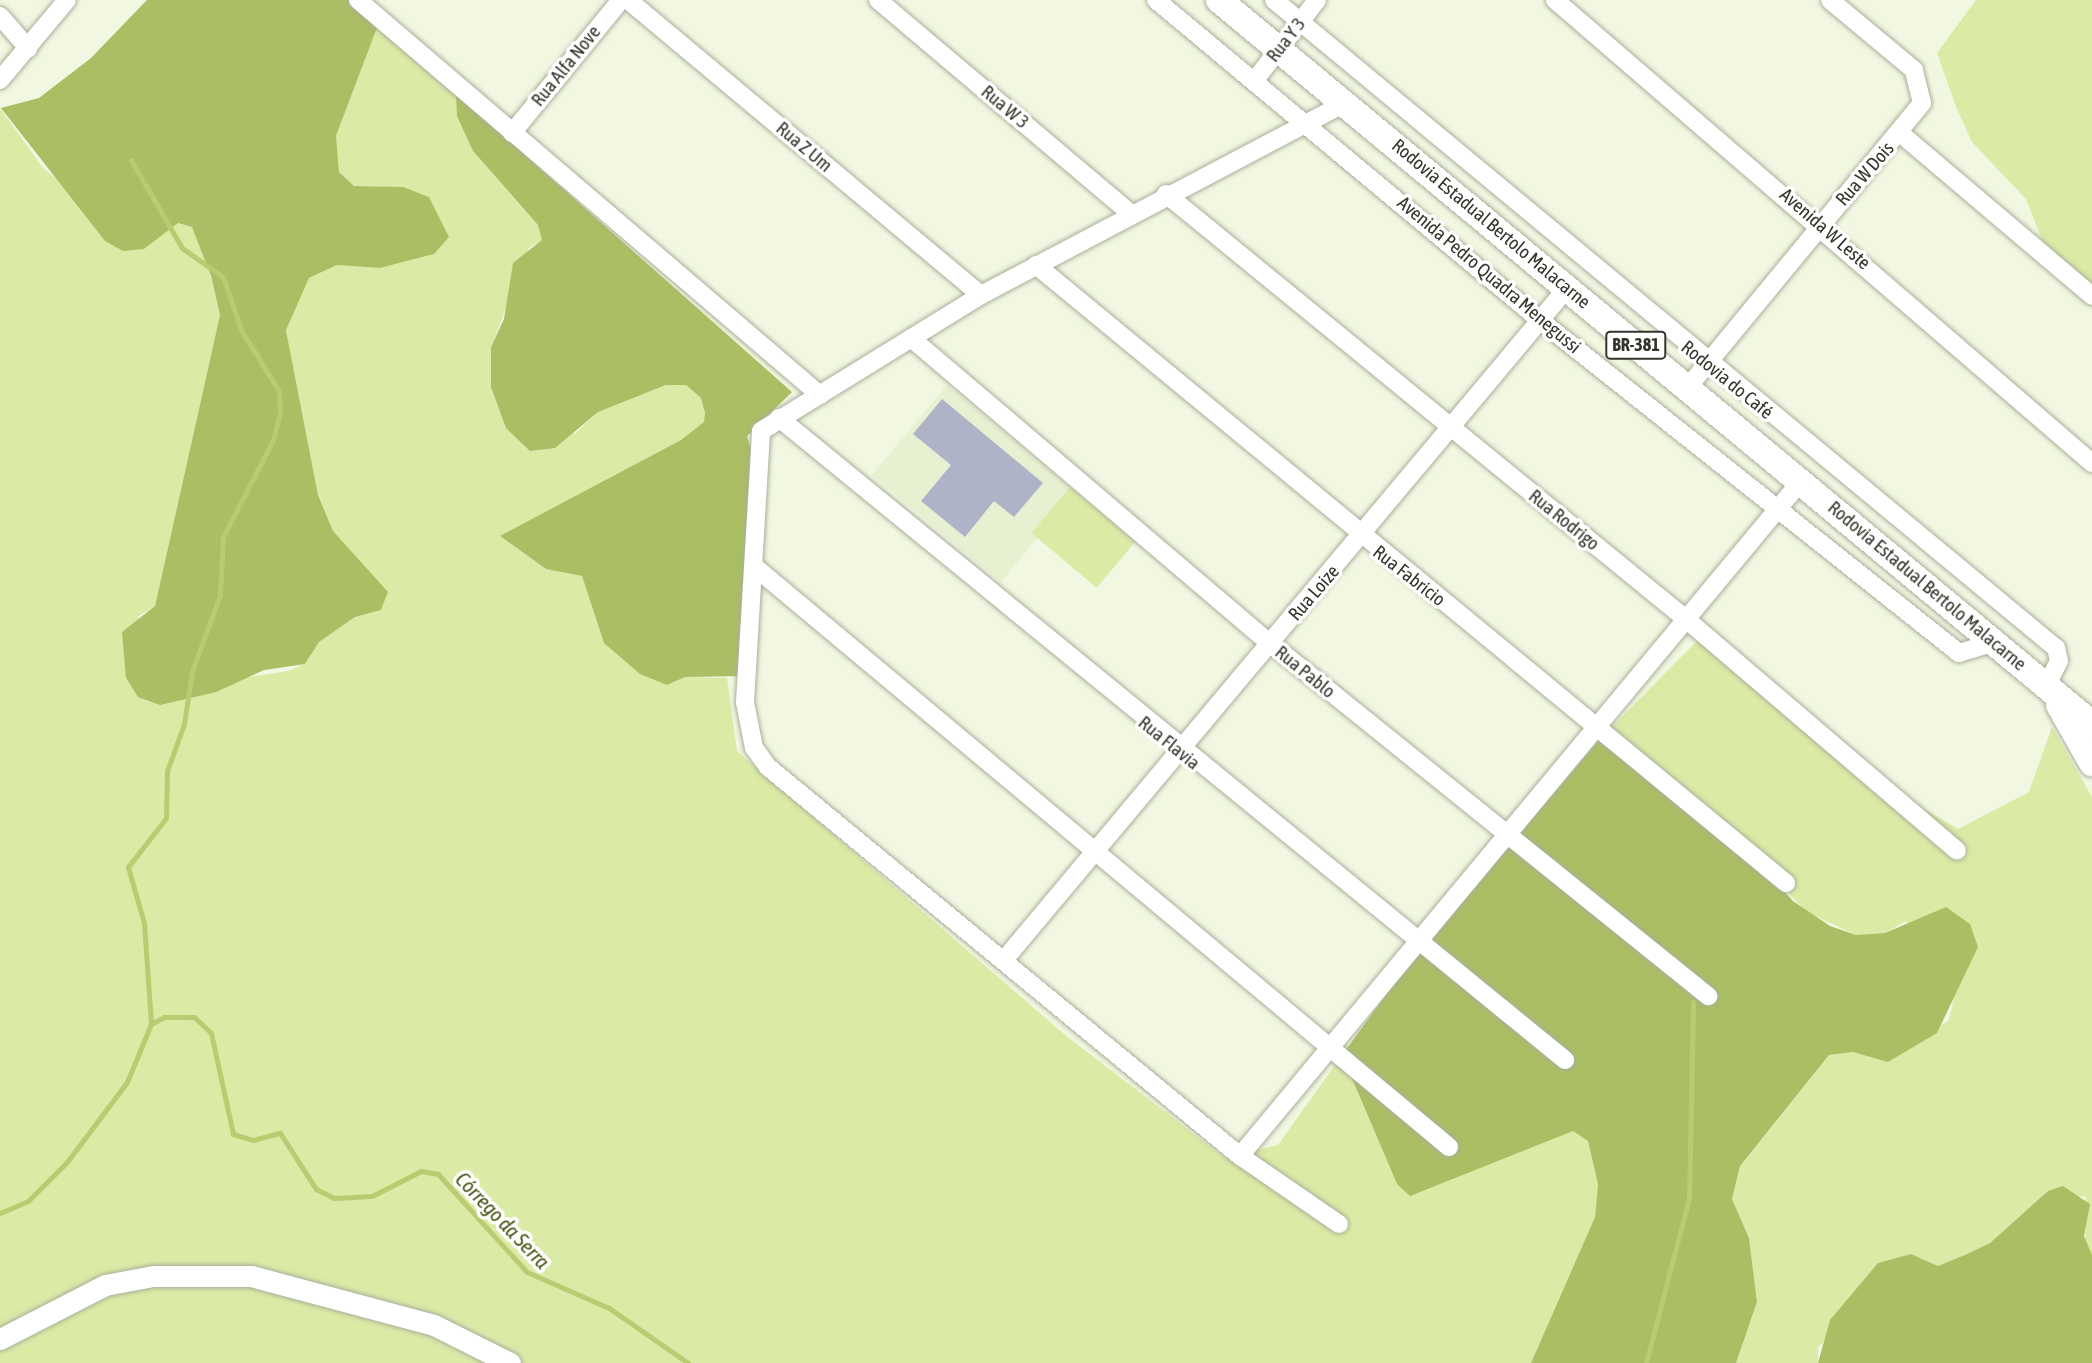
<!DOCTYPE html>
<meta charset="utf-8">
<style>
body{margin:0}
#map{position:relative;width:2092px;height:1363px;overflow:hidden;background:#f1f7e1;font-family:"Asap Condensed",sans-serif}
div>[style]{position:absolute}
.built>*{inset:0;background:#e8f0d2}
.green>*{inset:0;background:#daeba6;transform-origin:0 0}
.forest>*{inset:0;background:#aabe64}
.stream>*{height:5px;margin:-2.5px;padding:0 2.5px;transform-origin:2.5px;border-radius:2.5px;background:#b8cc72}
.building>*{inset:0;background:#afb3c8}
.roads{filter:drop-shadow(0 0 2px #a9af9a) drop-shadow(0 0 2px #a9af9a)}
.minor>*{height:18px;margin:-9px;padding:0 9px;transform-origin:9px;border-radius:9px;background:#fff}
.tertiary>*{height:21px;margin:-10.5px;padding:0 10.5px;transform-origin:10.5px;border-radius:10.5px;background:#fff}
.primary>*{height:26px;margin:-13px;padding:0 13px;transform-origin:13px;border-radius:13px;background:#fff}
span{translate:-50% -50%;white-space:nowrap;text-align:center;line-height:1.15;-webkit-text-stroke:7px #fff;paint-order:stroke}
.shield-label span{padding:2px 5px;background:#fff;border:2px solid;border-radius:5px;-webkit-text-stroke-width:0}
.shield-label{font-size:18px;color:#33352c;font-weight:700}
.street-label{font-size:19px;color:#33352c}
.water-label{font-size:21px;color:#485513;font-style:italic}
</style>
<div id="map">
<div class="built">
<div style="clip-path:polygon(947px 385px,1135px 542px,1098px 587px,1038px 537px,1001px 582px,872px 475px)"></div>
</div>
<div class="green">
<div style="clip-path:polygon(1976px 0,2092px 0,2092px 307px,2049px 258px,2026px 199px,1972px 142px,1957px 109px,1937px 53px)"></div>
<div style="clip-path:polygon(378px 25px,456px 94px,473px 151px,538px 225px,543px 240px,529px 248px,491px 347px,575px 434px,598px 412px,666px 385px,686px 385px,701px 398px,705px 413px,705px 422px,681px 440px,501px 537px,546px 569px,582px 576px,604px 643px,667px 685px,685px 677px,727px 678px,737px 751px,1065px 1035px,1225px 1158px,1278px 1145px,1342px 1055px,1397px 1184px,1573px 1131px,1588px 1141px,1598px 1184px,1595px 1217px,1531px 1363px,0 1363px,0 108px,43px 168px,144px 249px,178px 223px,192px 227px,202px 242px,220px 315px,155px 606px,137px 617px,242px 678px,288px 671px,305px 664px,319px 642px,355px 617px,381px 610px,388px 593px,333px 531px,318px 495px,286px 330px,294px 299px,309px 278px,337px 265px,380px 268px,434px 254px,448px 237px,377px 186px,354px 186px,339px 172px,336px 136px)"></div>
<div style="left:1070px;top:487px;width:85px;height:60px;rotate:40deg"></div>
<div style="clip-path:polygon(1702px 636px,1899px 794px,1958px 829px,2029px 792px,2052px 727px,2092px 797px,2092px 1255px,2085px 1246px,2086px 1197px,2048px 1191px,1990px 1243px,1967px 1254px,1938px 1266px,1911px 1254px,1818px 1347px,1818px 1363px,1736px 1363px,1757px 1302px,1749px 1238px,1732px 1199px,1740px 1166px,1829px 1055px,1853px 1052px,1888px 1061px,1949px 1020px,1956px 989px,1906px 921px,1885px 933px,1856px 935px,1807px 912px,1753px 857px,1663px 783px,1598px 741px)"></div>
</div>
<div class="forest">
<div style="clip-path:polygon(147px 0,350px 0,378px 25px,336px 136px,339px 172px,354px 186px,403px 187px,429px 197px,449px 237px,434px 254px,380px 268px,337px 265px,309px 278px,286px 330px,318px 495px,333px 531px,388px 592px,381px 610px,355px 617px,319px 642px,305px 664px,264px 670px,216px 692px,160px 705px,138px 697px,126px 678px,122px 632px,155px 606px,220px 315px,211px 276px,192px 227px,178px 223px,144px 249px,123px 251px,105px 241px,1px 108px,39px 98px,91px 58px)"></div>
<div style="clip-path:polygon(456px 94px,792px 392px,747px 436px,763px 491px,742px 676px,685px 677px,667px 685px,640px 674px,604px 643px,582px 576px,546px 569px,500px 536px,681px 440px,704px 422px,705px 413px,701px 398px,686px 385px,666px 385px,598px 412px,555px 448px,530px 451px,506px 428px,491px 387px,491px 347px,504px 319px,513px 263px,542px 240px,538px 225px,473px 151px,457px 116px)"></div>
<div style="clip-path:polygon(1598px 741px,1663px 783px,1753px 857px,1793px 901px,1830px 926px,1856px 935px,1885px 933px,1946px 907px,1970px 924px,1978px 947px,1937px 1033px,1888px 1062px,1853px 1052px,1829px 1055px,1740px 1166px,1732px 1199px,1749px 1238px,1757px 1302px,1736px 1363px,1531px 1363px,1595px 1217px,1598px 1184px,1588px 1141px,1573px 1131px,1410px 1196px,1397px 1184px,1342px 1055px,1399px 977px)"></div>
<div style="clip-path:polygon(2063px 1186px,2090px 1204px,2084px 1236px,2092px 1255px,2092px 1363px,1818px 1363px,1830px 1320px,1878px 1263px,1911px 1254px,1938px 1266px,1967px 1254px,1990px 1243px,2048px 1191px)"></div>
</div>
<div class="stream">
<div style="left:131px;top:160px;width:102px;rotate:59.9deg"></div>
<div style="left:182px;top:248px;width:50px;rotate:35.3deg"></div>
<div style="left:223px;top:277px;width:56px;rotate:71.2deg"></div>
<div style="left:241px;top:330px;width:72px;rotate:58.1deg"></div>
<div style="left:279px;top:391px;width:21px;rotate:87deg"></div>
<div style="left:280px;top:412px;width:29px;rotate:104deg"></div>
<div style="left:273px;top:440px;width:109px;rotate:117.3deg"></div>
<div style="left:223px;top:537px;width:58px;rotate:93deg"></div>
<div style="left:220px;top:595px;width:81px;rotate:110.2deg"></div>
<div style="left:192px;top:671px;width:54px;rotate:98.6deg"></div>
<div style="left:184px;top:724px;width:50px;rotate:109.9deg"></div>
<div style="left:167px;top:771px;width:47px;rotate:91.2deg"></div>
<div style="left:166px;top:818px;width:62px;rotate:127.8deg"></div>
<div style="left:128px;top:867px;width:58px;rotate:74.1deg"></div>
<div style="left:144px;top:923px;width:101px;rotate:86deg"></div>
<div style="left:0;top:1213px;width:30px;rotate:-23deg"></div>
<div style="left:28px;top:1201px;width:55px;rotate:-45deg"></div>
<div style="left:67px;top:1162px;width:100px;rotate:-53.1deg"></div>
<div style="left:127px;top:1082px;width:63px;rotate:-67.5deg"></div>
<div style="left:151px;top:1024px;width:15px;rotate:-28deg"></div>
<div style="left:164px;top:1017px;width:30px"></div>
<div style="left:194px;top:1017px;width:23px;rotate:43deg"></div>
<div style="left:211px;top:1033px;width:103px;rotate:77.7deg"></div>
<div style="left:233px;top:1134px;width:21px;rotate:17deg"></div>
<div style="left:253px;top:1140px;width:28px;rotate:-15deg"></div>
<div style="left:280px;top:1133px;width:67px;rotate:57.3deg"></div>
<div style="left:316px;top:1189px;width:20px;rotate:27deg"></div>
<div style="left:334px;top:1198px;width:38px;rotate:-3deg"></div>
<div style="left:372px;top:1196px;width:55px;rotate:-27deg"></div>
<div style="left:421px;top:1171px;width:17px;rotate:10deg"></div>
<div style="left:438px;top:1174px;width:132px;rotate:47.8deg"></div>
<div style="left:527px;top:1272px;width:90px;rotate:23.7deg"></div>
<div style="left:609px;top:1308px;width:96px;rotate:34.8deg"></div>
<div style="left:1646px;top:1363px;width:171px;rotate:-75.4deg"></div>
<div style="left:1689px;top:1198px;width:196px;rotate:-88.8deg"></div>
</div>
<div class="building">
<div style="clip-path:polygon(942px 399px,1043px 483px,1014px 517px,994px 501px,965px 537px,921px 501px,951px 465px,913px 434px)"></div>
</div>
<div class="roads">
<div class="minor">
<div style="left:358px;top:0;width:608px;rotate:40.53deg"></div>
<div style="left:628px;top:0;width:460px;rotate:39.9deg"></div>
<div style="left:878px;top:0;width:331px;rotate:40.2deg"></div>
<div style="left:1156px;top:0;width:501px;rotate:39.82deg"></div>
<div style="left:1541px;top:321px;width:534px;rotate:38.46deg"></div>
<div style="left:1959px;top:653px;width:38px;rotate:-17deg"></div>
<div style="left:1274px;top:0;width:1016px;rotate:39.65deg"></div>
<div style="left:2056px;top:648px;width:13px;rotate:77deg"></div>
<div style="left:2059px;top:661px;width:28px;rotate:117deg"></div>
<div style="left:1555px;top:0;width:709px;rotate:40.77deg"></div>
<div style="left:0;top:16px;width:43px;rotate:48.8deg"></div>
<div style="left:0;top:80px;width:104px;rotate:-50.1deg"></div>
<div style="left:1255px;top:80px;width:101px;rotate:-52.2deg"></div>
<div style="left:512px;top:133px;width:172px;rotate:-50.7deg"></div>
<div style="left:1900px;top:133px;width:252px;rotate:40.3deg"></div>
<div style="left:1166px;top:194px;width:673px;rotate:39.27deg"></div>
<div style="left:1687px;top:620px;width:355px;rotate:40.5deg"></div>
<div style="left:1036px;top:265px;width:972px;rotate:39.49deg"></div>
<div style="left:911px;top:338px;width:471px;rotate:40.4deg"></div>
<div style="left:1270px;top:643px;width:563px;rotate:38.87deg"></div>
<div style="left:1688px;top:387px;width:368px;rotate:-50.5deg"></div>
<div style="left:1922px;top:103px;width:34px;rotate:-104deg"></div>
<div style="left:1914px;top:70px;width:109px;rotate:-140.2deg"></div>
<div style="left:779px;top:418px;width:1015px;rotate:39.24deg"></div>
<div style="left:756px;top:568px;width:903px;rotate:39.88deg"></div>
<div style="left:1004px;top:960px;width:878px;rotate:-50.04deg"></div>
<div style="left:1240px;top:1156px;width:878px;rotate:-50.27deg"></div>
<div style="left:1339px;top:1224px;width:120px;rotate:-145.5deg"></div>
<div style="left:1240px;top:1156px;width:612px;rotate:-140.51deg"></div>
<div style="left:768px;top:767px;width:24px;rotate:-126deg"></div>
<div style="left:754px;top:748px;width:47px;rotate:-101.1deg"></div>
<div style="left:745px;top:702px;width:271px;rotate:-86.6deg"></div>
<div style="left:761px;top:431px;width:259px;rotate:-31.7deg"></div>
<div style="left:981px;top:295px;width:412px;rotate:-27.8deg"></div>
</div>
<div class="tertiary">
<div style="left:0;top:1339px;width:118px;rotate:-27.2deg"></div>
<div style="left:105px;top:1285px;width:49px;rotate:-10.6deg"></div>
<div style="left:153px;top:1276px;width:98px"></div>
<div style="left:251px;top:1276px;width:189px;rotate:15deg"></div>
<div style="left:434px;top:1325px;width:85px;rotate:26.6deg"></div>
</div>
<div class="primary">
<div style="left:1219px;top:0;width:1134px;rotate:39.67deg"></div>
<div style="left:2059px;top:705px;width:67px;rotate:60.4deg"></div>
</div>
</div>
<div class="shield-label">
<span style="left:1636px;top:345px">BR-381</span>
</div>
<div class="street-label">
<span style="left:1286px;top:40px;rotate:-52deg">Rua Y 3</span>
<span style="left:566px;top:66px;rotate:-51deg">Rua Alfa Nove</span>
<span style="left:1005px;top:107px;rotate:40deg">Rua W 3</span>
<span style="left:804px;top:147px;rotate:40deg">Rua Z Um</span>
<span style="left:1865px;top:174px;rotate:-49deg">Rua W Dois</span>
<span style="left:1491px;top:224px;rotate:40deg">Rodovia Estadual Bertolo Malacarne</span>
<span style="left:1825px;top:229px;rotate:41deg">Avenida W Leste</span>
<span style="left:1489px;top:275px;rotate:40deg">Avenida Pedro Quadra Menegussi</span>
<span style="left:1727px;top:380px;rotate:39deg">Rodovia do Café</span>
<span style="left:1564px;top:520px;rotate:39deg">Rua Rodrigo</span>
<span style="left:1409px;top:576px;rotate:38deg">Rua Fabricio</span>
<span style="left:1927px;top:586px;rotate:40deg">Rodovia Estadual Bertolo Malacarne</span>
<span style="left:1314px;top:593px;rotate:-49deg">Rua Loize</span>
<span style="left:1305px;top:672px;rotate:39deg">Rua Pablo</span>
<span style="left:1169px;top:743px;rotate:39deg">Rua Flavia</span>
</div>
<div class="water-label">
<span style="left:503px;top:1220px;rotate:46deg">Córrego da Serra</span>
</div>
</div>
